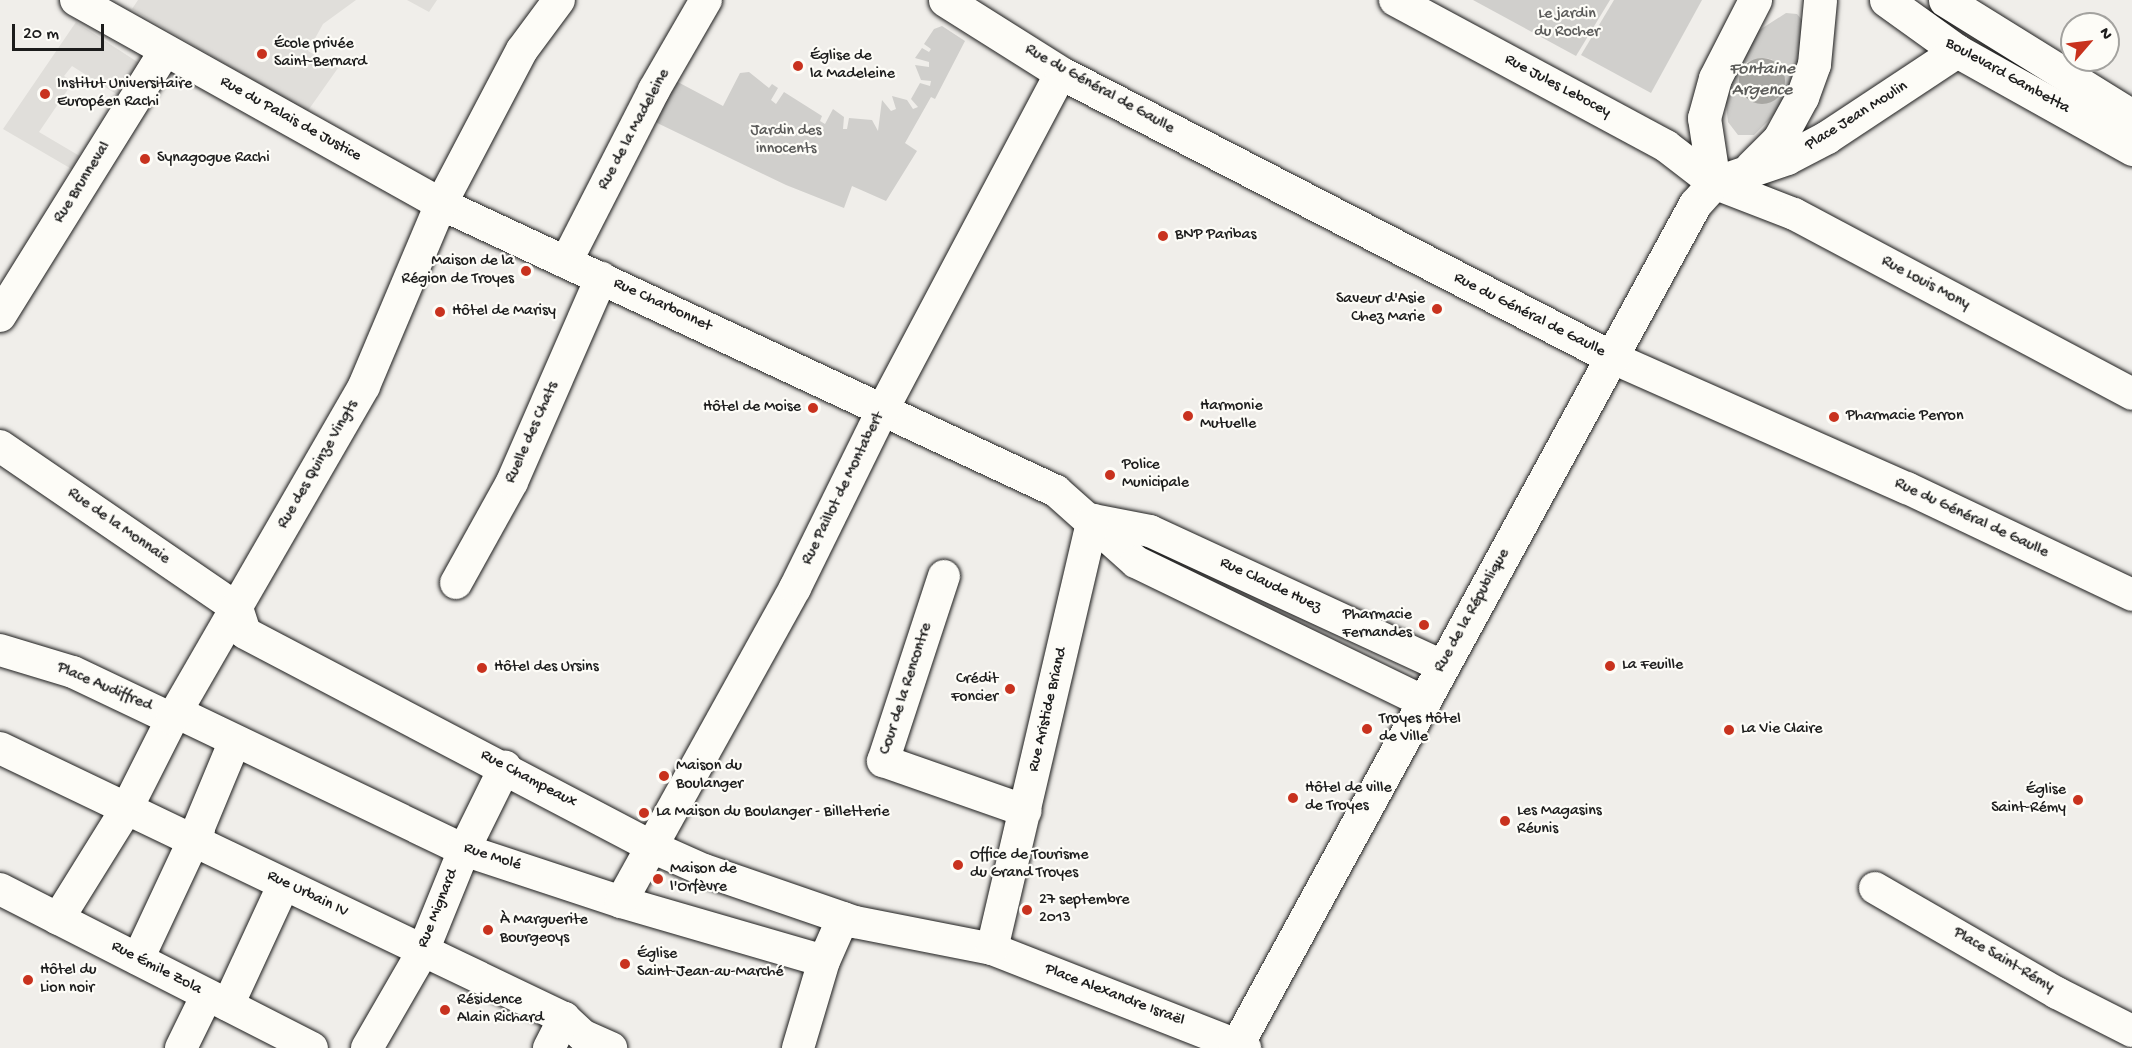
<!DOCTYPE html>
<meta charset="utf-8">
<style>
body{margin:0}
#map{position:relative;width:2132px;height:1048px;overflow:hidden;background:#f0eeea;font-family:"Gochi Hand",sans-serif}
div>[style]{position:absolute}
.built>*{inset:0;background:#e0deda}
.green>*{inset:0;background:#d0cfcc}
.water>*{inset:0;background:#a8a7a3}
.round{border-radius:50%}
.roads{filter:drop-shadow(0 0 2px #1c1c1c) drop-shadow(0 0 2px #1c1c1c)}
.street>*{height:32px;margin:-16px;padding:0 16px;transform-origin:16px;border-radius:16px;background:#fdfcf7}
.secondary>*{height:33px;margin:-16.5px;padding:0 16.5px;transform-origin:16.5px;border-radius:16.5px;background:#fdfcf7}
.dots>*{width:16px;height:16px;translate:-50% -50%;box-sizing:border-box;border:3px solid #fdfcf7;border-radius:50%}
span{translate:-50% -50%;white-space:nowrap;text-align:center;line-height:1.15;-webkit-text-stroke:4.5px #fdfcf7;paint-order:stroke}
.park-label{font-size:16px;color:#5b5b5a}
.poi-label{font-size:16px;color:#1c1c1c}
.left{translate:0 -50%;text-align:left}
.right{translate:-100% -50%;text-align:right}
.street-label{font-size:16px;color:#1c1c1c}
.water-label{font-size:18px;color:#5b5b59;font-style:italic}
.north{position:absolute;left:2060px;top:12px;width:60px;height:60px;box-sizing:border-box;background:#fdfcf7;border:2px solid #a3a29f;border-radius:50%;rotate:62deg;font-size:16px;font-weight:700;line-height:24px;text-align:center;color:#1c1c1c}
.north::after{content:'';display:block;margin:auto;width:21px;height:27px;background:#c8321e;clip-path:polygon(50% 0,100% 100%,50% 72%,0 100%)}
.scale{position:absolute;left:12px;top:24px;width:92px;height:27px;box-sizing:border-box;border:3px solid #1c1c1c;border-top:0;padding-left:8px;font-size:18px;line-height:21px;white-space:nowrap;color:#1c1c1c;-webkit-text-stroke:4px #fdfcf7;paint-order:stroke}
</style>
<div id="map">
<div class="built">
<div style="clip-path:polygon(138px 0,356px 0,323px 24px,308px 51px,338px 68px,307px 112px,132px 9px)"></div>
<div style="clip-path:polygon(407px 0,437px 0,429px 12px)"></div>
<div style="clip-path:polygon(76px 22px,142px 65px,121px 97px,72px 66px,64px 76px,73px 82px,39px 132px,83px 158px,75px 171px,3px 129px)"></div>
</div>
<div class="green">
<div style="clip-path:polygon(1473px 0,1610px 0,1576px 56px)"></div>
<div style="clip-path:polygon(1614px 0,1702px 0,1651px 93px,1581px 55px)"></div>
<div style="clip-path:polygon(evenodd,1786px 13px,1797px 14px,1802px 20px,1807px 47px,1782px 107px,1754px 135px,1738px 135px,1728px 122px,1725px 95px,1742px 50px,1758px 31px,1786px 13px,1766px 58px,1773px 60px,1738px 76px,1747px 62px,1766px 58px)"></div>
<div style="clip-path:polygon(942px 26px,965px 41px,935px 99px,931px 97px,905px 143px,917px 151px,886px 201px,852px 186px,844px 208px,786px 185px,651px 120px,674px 80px,723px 106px,740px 73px,749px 72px,769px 88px,772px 84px,778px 88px,771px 100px,776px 104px,784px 92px,822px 116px,820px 121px,825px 124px,833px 109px,844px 117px,843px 129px,847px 129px,849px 118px,872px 120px,878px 131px,882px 100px,891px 111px,896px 109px,892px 96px,907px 100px,913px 109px,918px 107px,911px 99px,920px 83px,930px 86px,931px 81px,921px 80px,915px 65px,929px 67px,929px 62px,915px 58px,922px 48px,929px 52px,931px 49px,924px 44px,934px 29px)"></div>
</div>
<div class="water">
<div class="round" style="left:1739px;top:58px;width:46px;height:46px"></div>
</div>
<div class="roads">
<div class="street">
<div style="left:76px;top:0;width:418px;rotate:29.2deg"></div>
<div style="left:441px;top:204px;width:679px;rotate:25.02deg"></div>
<div style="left:1056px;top:491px;width:107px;rotate:41.6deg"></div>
<div style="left:1136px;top:562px;width:318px;rotate:25.9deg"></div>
<div style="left:1395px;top:0;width:308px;rotate:28.3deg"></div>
<div style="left:1666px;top:146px;width:61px;rotate:37.6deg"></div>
<div style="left:1714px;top:183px;width:86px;rotate:21.2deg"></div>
<div style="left:1794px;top:214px;width:383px;rotate:28deg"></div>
<div style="left:566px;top:262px;width:193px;rotate:-62.9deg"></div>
<div style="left:654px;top:90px;width:104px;rotate:-60deg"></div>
<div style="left:0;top:316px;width:312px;rotate:-58.1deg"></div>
<div style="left:1613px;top:358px;width:321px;rotate:23.9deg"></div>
<div style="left:1907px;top:488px;width:249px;rotate:25.4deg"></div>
<div style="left:0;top:446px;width:287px;rotate:34.4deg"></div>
<div style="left:1093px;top:520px;width:58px;rotate:10.9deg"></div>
<div style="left:1150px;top:531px;width:322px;rotate:24.8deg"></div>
<div style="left:944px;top:576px;width:195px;rotate:108.2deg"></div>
<div style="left:883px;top:761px;width:151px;rotate:19.3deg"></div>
<div style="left:456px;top:583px;width:115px;rotate:-61deg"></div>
<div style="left:512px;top:482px;width:223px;rotate:-66.4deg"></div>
<div style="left:237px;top:608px;width:26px;rotate:72deg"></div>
<div style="left:245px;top:633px;width:460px;rotate:27.7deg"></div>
<div style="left:652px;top:847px;width:57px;rotate:23.9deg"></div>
<div style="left:704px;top:870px;width:160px;rotate:19deg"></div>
<div style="left:855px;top:922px;width:140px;rotate:11.1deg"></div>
<div style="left:992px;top:949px;width:272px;rotate:21.4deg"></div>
<div style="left:0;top:650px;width:76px;rotate:16.8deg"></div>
<div style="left:73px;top:672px;width:110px;rotate:25.4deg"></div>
<div style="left:176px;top:712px;width:319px;rotate:25.6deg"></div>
<div style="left:464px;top:850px;width:165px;rotate:18.3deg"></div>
<div style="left:621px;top:902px;width:211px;rotate:16.2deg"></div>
<div style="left:0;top:748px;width:625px;rotate:25.58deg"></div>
<div style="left:564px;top:1018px;width:25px;rotate:43deg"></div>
<div style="left:582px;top:1035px;width:32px;rotate:24deg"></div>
<div style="left:199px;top:827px;width:91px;rotate:-67.4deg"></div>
<div style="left:1875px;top:888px;width:210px;rotate:30deg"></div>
<div style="left:2057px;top:993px;width:84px;rotate:26.9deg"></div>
<div style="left:0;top:889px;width:350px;rotate:27deg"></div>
<div style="left:621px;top:902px;width:359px;rotate:-61deg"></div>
<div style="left:795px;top:588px;width:199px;rotate:-63.8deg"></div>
<div style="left:883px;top:409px;width:380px;rotate:-62.1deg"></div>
<div style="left:58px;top:919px;width:131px;rotate:-58.1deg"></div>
<div style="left:127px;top:808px;width:100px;rotate:-63.2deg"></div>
<div style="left:172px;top:719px;width:384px;rotate:-60deg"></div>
<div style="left:364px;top:386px;width:198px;rotate:-67.1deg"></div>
<div style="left:441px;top:204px;width:174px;rotate:-62.3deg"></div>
<div style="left:522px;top:50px;width:62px;rotate:-53.5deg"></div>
<div style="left:992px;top:949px;width:441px;rotate:-76.8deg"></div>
<div style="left:138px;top:959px;width:144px;rotate:-64.9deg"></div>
<div style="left:228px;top:1005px;width:133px;rotate:-65.2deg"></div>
<div style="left:181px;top:1048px;width:59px;rotate:-63.9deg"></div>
<div style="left:367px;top:1048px;width:112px;rotate:-60deg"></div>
<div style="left:423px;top:951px;width:109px;rotate:-67.9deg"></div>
<div style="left:464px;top:850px;width:93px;rotate:-63.7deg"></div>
<div style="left:549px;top:1048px;width:34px;rotate:-63deg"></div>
<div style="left:798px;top:1048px;width:91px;rotate:-73.4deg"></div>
<div style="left:824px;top:961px;width:47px;rotate:-66.2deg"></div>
</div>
<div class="secondary">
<div style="left:945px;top:0;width:137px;rotate:32.2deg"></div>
<div style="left:1061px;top:73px;width:621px;rotate:27.31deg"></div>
<div style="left:1886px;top:0;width:87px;rotate:35.7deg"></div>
<div style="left:1957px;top:51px;width:201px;rotate:29.2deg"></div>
<div style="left:1945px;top:0;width:220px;rotate:31.8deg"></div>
<div style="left:1751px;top:167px;width:40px;rotate:-45deg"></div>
<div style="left:1779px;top:139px;width:48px;rotate:-61.3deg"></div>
<div style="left:1802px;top:97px;width:35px;rotate:-70deg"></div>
<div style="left:1814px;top:64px;width:64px;rotate:-84.6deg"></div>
<div style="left:1714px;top:183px;width:66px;rotate:-98.7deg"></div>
<div style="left:1704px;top:118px;width:41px;rotate:-74.6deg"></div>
<div style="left:1715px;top:78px;width:88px;rotate:-62.9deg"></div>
<div style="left:1235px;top:1048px;width:961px;rotate:-61.41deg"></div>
<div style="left:1695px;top:204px;width:28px;rotate:-48deg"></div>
<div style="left:1714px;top:183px;width:77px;rotate:-18.9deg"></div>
<div style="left:1787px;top:158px;width:45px;rotate:-27.7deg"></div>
<div style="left:1827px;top:137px;width:156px;rotate:-33.5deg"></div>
</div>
</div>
<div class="dots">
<div style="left:262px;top:54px;background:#c8321e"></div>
<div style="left:798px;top:66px;background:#c8321e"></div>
<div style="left:45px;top:94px;background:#c8321e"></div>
<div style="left:145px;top:159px;background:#c8321e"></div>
<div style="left:1163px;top:236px;background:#c8321e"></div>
<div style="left:526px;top:271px;background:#c8321e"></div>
<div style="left:1437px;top:309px;background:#c8321e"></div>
<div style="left:440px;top:312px;background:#c8321e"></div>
<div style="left:813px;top:408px;background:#c8321e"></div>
<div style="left:1188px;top:416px;background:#c8321e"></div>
<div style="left:1834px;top:417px;background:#c8321e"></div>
<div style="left:1110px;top:475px;background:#c8321e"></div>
<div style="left:1424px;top:625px;background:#c8321e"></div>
<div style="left:1610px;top:666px;background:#c8321e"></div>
<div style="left:482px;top:668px;background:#c8321e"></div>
<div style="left:1010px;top:689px;background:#c8321e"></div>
<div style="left:1367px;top:729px;background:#c8321e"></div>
<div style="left:1729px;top:730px;background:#c8321e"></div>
<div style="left:664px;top:776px;background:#c8321e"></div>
<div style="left:1293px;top:798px;background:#c8321e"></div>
<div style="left:2078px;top:800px;background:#c8321e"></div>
<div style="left:644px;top:813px;background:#c8321e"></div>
<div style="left:1505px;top:821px;background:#c8321e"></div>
<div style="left:958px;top:865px;background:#c8321e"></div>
<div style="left:658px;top:879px;background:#c8321e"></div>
<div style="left:1027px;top:910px;background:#c8321e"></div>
<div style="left:488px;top:930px;background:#c8321e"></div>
<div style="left:625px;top:964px;background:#c8321e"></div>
<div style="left:28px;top:980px;background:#c8321e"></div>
<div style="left:445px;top:1010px;background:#c8321e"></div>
</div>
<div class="park-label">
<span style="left:1567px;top:24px">Le jardin<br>du Rocher</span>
<span style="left:786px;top:141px">Jardin des<br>innocents</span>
</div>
<div class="poi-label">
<span class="left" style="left:274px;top:54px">École privée<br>Saint-Bernard</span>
<span class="left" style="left:810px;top:66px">Église de<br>la Madeleine</span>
<span class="left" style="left:57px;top:94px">Institut Universitaire<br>Européen Rachi</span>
<span class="left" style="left:157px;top:159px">Synagogue Rachi</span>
<span class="left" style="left:1175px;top:236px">BNP Paribas</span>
<span class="right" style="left:514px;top:271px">Maison de la<br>Région de Troyes</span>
<span class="right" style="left:1425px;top:309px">Saveur d'Asie<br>Chez Marie</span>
<span class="left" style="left:452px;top:312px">Hôtel de Marisy</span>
<span class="left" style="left:1200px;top:416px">Harmonie<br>Mutuelle</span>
<span class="right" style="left:801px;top:408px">Hôtel de Moise</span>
<span class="left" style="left:1846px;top:417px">Pharmacie Perron</span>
<span class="left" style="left:1122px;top:475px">Police<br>Municipale</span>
<span class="right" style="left:1412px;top:625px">Pharmacie<br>Fernandes</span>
<span class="left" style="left:1622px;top:666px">La Feuille</span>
<span class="left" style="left:494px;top:668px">Hôtel des Ursins</span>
<span class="right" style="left:998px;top:689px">Crédit<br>Foncier</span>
<span class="left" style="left:1379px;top:729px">Troyes Hôtel<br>de Ville</span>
<span class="left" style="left:1741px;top:730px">La Vie Claire</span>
<span class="left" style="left:676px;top:776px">Maison du<br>Boulanger</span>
<span class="left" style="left:1305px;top:798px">Hôtel de ville<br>de Troyes</span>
<span class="right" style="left:2066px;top:800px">Église<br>Saint-Rémy</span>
<span class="left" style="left:1517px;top:821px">Les Magasins<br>Réunis</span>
<span class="left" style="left:656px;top:813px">La Maison du Boulanger - Billetterie</span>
<span class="left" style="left:970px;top:865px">Office de Tourisme<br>du Grand Troyes</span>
<span class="left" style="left:670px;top:879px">Maison de<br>l'Orfèvre</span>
<span class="left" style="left:1039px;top:910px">27 septembre<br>2013</span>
<span class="left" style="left:500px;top:930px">À Marguerite<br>Bourgeoys</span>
<span class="left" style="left:637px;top:964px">Église<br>Saint-Jean-au-Marché</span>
<span class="left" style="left:40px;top:980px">Hôtel du<br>Lion noir</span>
<span class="left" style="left:457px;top:1010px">Résidence<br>Alain Richard</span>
</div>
<div class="street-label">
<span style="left:2007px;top:77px;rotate:29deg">Boulevard Gambetta</span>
<span style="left:1557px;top:87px;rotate:28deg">Rue Jules Lebocey</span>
<span style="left:1099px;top:90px;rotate:29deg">Rue du Général de Gaulle</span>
<span style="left:1857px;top:117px;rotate:-32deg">Place Jean Moulin</span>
<span style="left:290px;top:120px;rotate:29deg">Rue du Palais de Justice</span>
<span style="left:635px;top:130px;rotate:-62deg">Rue de la Madeleine</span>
<span style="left:83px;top:183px;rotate:-58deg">Rue Brunneval</span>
<span style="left:1925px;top:284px;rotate:28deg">Rue Louis Mony</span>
<span style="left:662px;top:306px;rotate:25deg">Rue Charbonnet</span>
<span style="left:1529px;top:316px;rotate:27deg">Rue du Général de Gaulle</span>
<span style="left:533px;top:433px;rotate:-66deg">Ruelle des Chats</span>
<span style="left:319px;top:465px;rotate:-60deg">Rue des Quinze Vingts</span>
<span style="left:844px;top:489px;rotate:-64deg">Rue Paillot de Montabert</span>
<span style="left:1971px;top:519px;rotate:25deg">Rue du Général de Gaulle</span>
<span style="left:118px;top:527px;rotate:35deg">Rue de la Monnaie</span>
<span style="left:1270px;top:586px;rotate:25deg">Rue Claude Huez</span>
<span style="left:1473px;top:611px;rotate:-61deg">Rue de la République</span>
<span style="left:104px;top:688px;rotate:23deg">Place Audiffred</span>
<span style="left:907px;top:689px;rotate:-72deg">Cour de la Rencontre</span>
<span style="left:1049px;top:710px;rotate:-77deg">Rue Aristide Briand</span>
<span style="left:528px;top:780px;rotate:28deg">Rue Champeaux</span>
<span style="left:492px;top:858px;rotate:18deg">Rue Molé</span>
<span style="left:307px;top:895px;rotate:26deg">Rue Urbain IV</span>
<span style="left:439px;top:909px;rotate:-68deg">Rue Mignard</span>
<span style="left:2003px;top:961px;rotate:30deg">Place Saint-Rémy</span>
<span style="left:156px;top:969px;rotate:27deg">Rue Émile Zola</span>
<span style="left:1114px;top:996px;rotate:21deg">Place Alexandre Israël</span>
</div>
<div class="water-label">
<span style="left:1762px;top:81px">Fontaine<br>Argence</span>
</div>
<div class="north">N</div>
<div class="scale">20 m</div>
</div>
